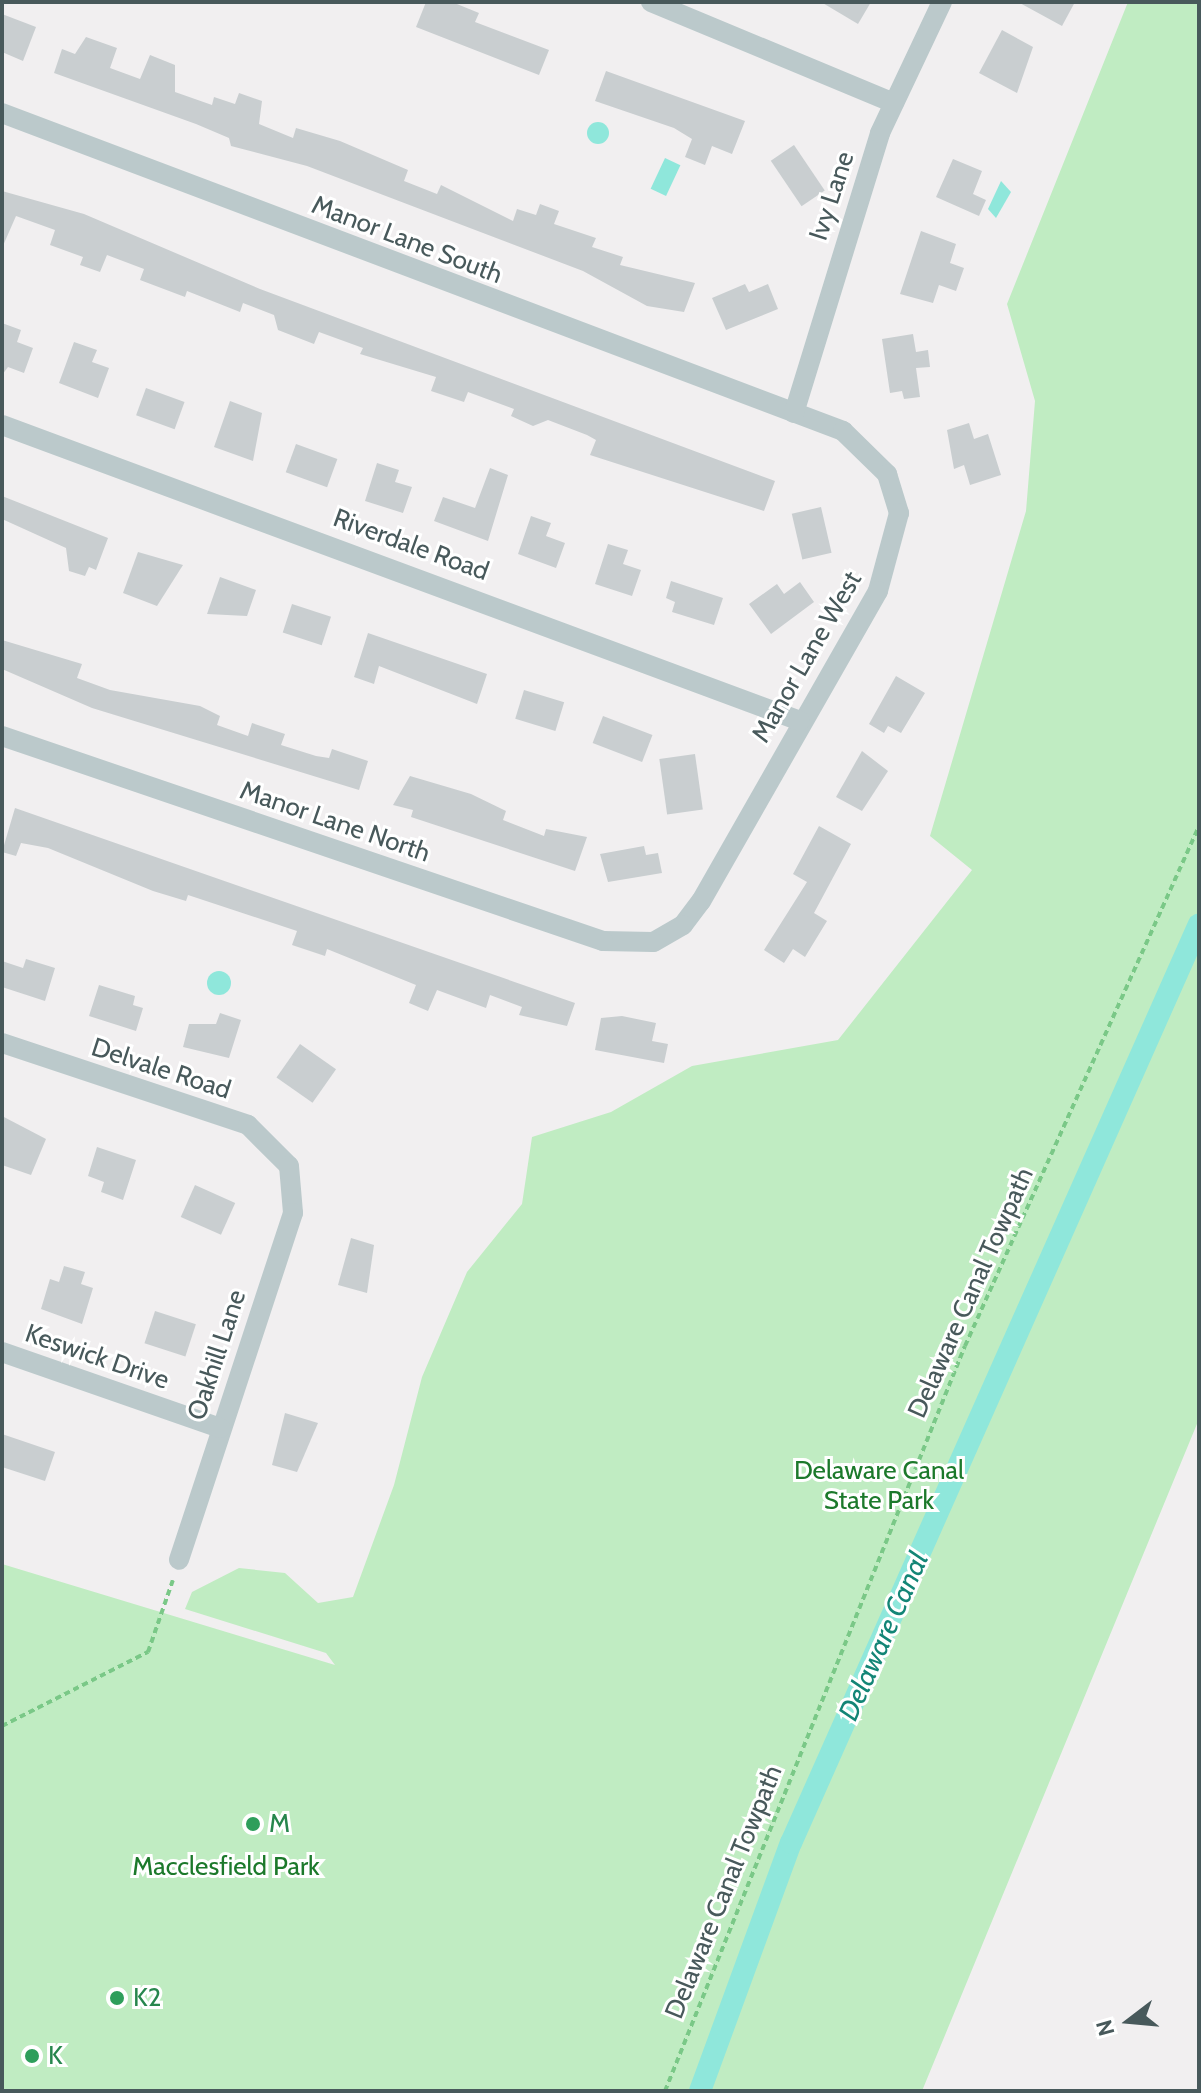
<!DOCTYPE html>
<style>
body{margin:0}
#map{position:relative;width:1201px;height:2093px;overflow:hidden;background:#f1eff0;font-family:Cabin,sans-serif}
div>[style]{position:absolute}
.green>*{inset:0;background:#c0ecc2}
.water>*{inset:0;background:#8fe7db;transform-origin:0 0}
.round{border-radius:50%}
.canal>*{height:22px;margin:-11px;padding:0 11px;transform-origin:11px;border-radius:11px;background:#8fe7db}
.building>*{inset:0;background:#c9ced0;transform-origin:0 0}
.path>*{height:4px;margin-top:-2px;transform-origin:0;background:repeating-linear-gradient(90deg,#7ac887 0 6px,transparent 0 10px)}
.street>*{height:20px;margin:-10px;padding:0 10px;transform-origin:10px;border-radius:10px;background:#bbc9cb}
.dots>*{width:22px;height:22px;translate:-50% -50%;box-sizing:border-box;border:4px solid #fff;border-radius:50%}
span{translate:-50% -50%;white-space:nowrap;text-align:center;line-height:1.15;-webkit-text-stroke:6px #fff;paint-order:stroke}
.street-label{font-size:26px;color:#48595b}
.park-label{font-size:26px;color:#1c792b}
.leisure-label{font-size:26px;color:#27864d}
.left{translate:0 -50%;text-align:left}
.water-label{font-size:28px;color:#138576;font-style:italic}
.frame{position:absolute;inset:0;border:4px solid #48595b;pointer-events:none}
.north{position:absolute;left:1089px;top:1981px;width:80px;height:80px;-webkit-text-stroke:6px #fff;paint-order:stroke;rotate:254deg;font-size:22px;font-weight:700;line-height:32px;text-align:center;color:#48595b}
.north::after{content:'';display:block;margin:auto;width:28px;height:36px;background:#48595b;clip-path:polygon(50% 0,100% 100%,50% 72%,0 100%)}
</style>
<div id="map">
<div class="green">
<div style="clip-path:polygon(1128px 2px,1199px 2px,1199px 1419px,922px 2091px,2px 2091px,2px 1564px,335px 1665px,326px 1653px,185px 1609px,192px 1592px,239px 1568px,285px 1573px,318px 1603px,353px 1597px,394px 1485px,422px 1377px,467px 1272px,522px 1204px,532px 1137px,611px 1112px,692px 1066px,838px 1040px,972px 870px,930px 836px,1026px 511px,1035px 401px,1007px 304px)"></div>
</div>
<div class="water">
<div class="round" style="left:587px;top:122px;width:22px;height:22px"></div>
<div style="left:665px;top:158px;width:17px;height:34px;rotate:25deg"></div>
<div style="clip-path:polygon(1001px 181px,1011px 192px,996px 218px,988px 209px)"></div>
<div class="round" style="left:207px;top:971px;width:24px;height:24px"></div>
</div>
<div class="canal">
<div style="left:700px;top:2091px;width:264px;rotate:-69.9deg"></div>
<div style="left:791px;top:1843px;width:1005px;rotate:-66.06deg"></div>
</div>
<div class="building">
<div style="clip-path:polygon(426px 2px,452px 2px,479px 13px,475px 22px,549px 50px,539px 75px,416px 27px)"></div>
<div style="clip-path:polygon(821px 2px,871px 2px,858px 24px)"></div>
<div style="clip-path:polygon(1018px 2px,1075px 2px,1062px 26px)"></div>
<div style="clip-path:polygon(2px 14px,36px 27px,23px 61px,2px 52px)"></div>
<div style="clip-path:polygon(1002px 30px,1033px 47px,1017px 93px,979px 73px)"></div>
<div style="clip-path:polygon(86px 37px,117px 48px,110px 68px,140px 79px,150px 55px,175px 65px,175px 92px,212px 105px,214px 97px,235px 104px,239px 93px,262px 101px,259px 124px,293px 138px,296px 128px,340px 141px,408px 170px,404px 181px,437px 194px,441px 185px,513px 221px,517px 209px,536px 215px,540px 204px,559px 211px,554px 224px,596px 238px,592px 247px,623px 257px,620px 265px,695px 283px,684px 312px,647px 306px,583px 271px,307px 166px,231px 146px,229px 138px,196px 124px,54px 73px,62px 49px,75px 54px)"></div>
<div style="clip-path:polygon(606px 71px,745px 121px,732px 154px,712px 146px,705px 165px,685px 157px,692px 139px,674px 128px,595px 101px)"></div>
<div style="left:794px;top:145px;width:55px;height:28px;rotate:56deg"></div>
<div style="clip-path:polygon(953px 159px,982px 171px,973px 194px,986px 200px,979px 216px,936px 197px)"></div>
<div style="clip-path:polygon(2px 191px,84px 214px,260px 289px,775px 481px,764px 511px,590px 455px,596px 440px,587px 435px,548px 420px,533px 426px,511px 416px,514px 409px,468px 392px,464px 402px,431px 391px,436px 377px,360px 354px,363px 348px,319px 332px,314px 344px,278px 330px,274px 315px,243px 303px,240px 312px,187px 291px,185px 297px,140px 280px,144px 269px,107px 255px,100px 272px,80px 265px,83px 257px,50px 245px,55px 230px,16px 216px,2px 248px)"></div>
<div style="clip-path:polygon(921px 231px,956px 244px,950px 263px,964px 268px,956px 291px,939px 285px,933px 303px,900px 294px)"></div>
<div style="clip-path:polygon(745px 284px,749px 292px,768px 284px,778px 309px,726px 330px,712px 298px)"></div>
<div style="clip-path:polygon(2px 323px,21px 330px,17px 342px,33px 348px,24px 373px,8px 367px,2px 375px)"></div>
<div style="clip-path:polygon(913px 334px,916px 352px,928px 350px,930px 367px,916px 368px,920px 397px,904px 399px,902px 391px,890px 393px,882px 339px)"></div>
<div style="clip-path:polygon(74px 342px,97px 350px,92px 362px,109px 368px,98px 398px,59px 383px)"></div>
<div style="left:146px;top:388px;width:41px;height:29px;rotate:20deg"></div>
<div style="clip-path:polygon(230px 401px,262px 413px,253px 461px,214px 447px)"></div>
<div style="clip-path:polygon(969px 423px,974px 439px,988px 434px,1001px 475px,970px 485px,964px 465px,954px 469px,947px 430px)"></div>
<div style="left:296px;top:444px;width:44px;height:30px;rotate:20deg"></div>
<div style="clip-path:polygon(377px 463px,399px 470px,395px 482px,412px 487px,403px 513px,365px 501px)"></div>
<div style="clip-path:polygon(490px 468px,508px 475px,488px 541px,434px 521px,443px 497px,475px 508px)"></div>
<div style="clip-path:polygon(2px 496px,108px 538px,96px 570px,89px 567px,85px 576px,69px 571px,66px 548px,2px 519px)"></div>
<div style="left:821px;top:507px;width:47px;height:30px;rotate:77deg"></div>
<div style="clip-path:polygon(531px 516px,551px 523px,546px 536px,565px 543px,556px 568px,518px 554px)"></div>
<div style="clip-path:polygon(608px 544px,628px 550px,623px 564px,641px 570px,632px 596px,595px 584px)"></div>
<div style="clip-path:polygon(138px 552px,183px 565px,157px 606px,123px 593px)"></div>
<div style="clip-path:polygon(220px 577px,256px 590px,247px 616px,207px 614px)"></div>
<div style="clip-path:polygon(671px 581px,723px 598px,714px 625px,672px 612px,675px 602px,666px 598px)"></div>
<div style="clip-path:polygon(800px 582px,814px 602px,771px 634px,749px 604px,777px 584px,784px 594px)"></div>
<div style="left:292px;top:604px;width:41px;height:30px;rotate:18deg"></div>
<div style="clip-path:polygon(368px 633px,487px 674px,477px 704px,379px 666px,374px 684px,354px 677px)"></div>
<div style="clip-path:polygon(2px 640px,82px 664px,77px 678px,110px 690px,200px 706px,220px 716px,217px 725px,248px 736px,252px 723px,285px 734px,281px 745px,316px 756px,329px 758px,332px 749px,368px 761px,359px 790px,92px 708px,2px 669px)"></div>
<div style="clip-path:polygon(896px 676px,925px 693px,901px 733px,888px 726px,884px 733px,869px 724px)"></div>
<div style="left:524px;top:690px;width:42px;height:30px;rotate:17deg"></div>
<div style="left:603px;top:716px;width:53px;height:29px;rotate:21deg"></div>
<div style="clip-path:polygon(862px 751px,888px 771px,862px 811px,836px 797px)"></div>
<div style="left:695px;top:754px;width:56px;height:36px;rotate:82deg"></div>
<div style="clip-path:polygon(410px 776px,471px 794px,506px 811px,503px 820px,544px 836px,546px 829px,587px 837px,575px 871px,411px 817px,413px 810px,393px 805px)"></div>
<div style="clip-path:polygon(15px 808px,575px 1003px,567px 1026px,519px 1015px,522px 1007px,490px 995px,486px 1008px,437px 990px,428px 1011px,409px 1003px,416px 985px,327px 949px,325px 956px,292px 945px,297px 931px,188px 895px,186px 901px,153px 891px,48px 848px,21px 843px,16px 856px,2px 852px)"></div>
<div style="clip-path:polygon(819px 826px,851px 844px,814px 913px,827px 921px,805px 957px,793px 949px,784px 963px,764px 950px,807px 882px,793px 874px)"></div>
<div style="clip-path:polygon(644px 846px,646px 855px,658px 853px,662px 873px,608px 882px,600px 854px)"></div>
<div style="clip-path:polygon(26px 959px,55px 968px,45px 1001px,2px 987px,2px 961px,23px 968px)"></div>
<div style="clip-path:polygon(99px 985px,135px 996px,133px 1005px,143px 1008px,136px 1031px,89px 1016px)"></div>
<div style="clip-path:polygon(220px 1013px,241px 1020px,229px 1058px,183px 1047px,189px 1024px,216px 1024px)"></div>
<div style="clip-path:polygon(622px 1016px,656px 1023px,652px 1041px,668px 1044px,664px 1063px,595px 1050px,601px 1018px)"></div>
<div style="left:300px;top:1044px;width:44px;height:41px;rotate:35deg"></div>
<div style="clip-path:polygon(2px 1116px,46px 1139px,31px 1175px,2px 1165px)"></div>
<div style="clip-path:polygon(97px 1147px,136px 1160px,123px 1200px,101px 1192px,104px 1182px,88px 1176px)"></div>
<div style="left:195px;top:1185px;width:44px;height:35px;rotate:24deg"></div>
<div style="clip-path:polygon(351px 1238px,374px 1245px,367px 1293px,338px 1285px)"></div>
<div style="clip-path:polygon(64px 1266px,85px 1272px,81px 1284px,93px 1288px,82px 1324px,41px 1309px,50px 1279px,59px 1282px)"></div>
<div style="left:155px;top:1311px;width:43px;height:34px;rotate:18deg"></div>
<div style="clip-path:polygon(285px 1413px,318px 1423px,297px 1472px,272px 1465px)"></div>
<div style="clip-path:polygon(2px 1434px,55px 1452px,45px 1481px,2px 1467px)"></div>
</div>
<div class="path">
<div style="left:2px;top:1726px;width:164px;rotate:-26.9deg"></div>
<div style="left:148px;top:1652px;width:76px;rotate:-70.9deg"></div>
<div style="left:665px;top:2091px;width:803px;rotate:-68.07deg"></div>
<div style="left:965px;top:1346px;width:570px;rotate:-65.77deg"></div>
</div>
<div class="street">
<div style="left:651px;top:2px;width:263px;rotate:22.6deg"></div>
<div style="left:2px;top:113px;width:899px;rotate:20.71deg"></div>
<div style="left:843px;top:431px;width:62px;rotate:44.3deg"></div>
<div style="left:887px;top:474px;width:41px;rotate:72.9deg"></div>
<div style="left:899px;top:513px;width:81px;rotate:105.1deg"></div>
<div style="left:878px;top:591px;width:357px;rotate:119.7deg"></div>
<div style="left:701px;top:901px;width:30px;rotate:127deg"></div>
<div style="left:683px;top:925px;width:34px;rotate:150deg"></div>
<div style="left:653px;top:942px;width:50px;rotate:-178.9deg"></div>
<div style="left:603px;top:941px;width:635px;rotate:-161.17deg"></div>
<div style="left:794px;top:413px;width:293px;rotate:-72.9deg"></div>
<div style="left:880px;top:133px;width:145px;rotate:-64.7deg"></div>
<div style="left:2px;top:425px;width:851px;rotate:20.35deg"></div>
<div style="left:2px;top:1043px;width:259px;rotate:18.4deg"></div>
<div style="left:248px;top:1125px;width:58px;rotate:45deg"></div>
<div style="left:289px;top:1166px;width:47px;rotate:85.1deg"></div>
<div style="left:293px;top:1213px;width:365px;rotate:108.2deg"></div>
<div style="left:2px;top:1352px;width:231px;rotate:19.2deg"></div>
</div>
<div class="dots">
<div style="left:253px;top:1824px;background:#2e9e5b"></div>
<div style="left:117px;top:1998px;background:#2e9e5b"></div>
<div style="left:32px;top:2056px;background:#2e9e5b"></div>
</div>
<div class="street-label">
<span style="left:832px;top:196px;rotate:-72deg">Ivy Lane</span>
<span style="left:407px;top:240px;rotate:21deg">Manor Lane South</span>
<span style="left:411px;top:545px;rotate:20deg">Riverdale Road</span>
<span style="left:807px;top:657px;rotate:-60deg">Manor Lane West</span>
<span style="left:335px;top:822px;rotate:19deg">Manor Lane North</span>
<span style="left:161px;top:1069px;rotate:18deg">Delvale Road</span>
<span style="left:971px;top:1293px;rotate:-66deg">Delaware Canal Towpath</span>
<span style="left:217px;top:1355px;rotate:-72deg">Oakhill Lane</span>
<span style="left:97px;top:1357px;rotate:19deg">Keswick Drive</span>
<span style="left:724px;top:1892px;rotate:-68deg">Delaware Canal Towpath</span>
</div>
<div class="park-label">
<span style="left:879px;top:1486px">Delaware Canal<br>State Park</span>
<span style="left:226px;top:1867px">Macclesfield Park</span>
</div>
<div class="leisure-label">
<span class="left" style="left:269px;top:1824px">M</span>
<span class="left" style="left:133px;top:1998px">K2</span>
<span class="left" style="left:48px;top:2056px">K</span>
</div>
<div class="water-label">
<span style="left:883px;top:1636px;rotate:-66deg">Delaware Canal</span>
</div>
<div class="frame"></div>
<div class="north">N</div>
</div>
